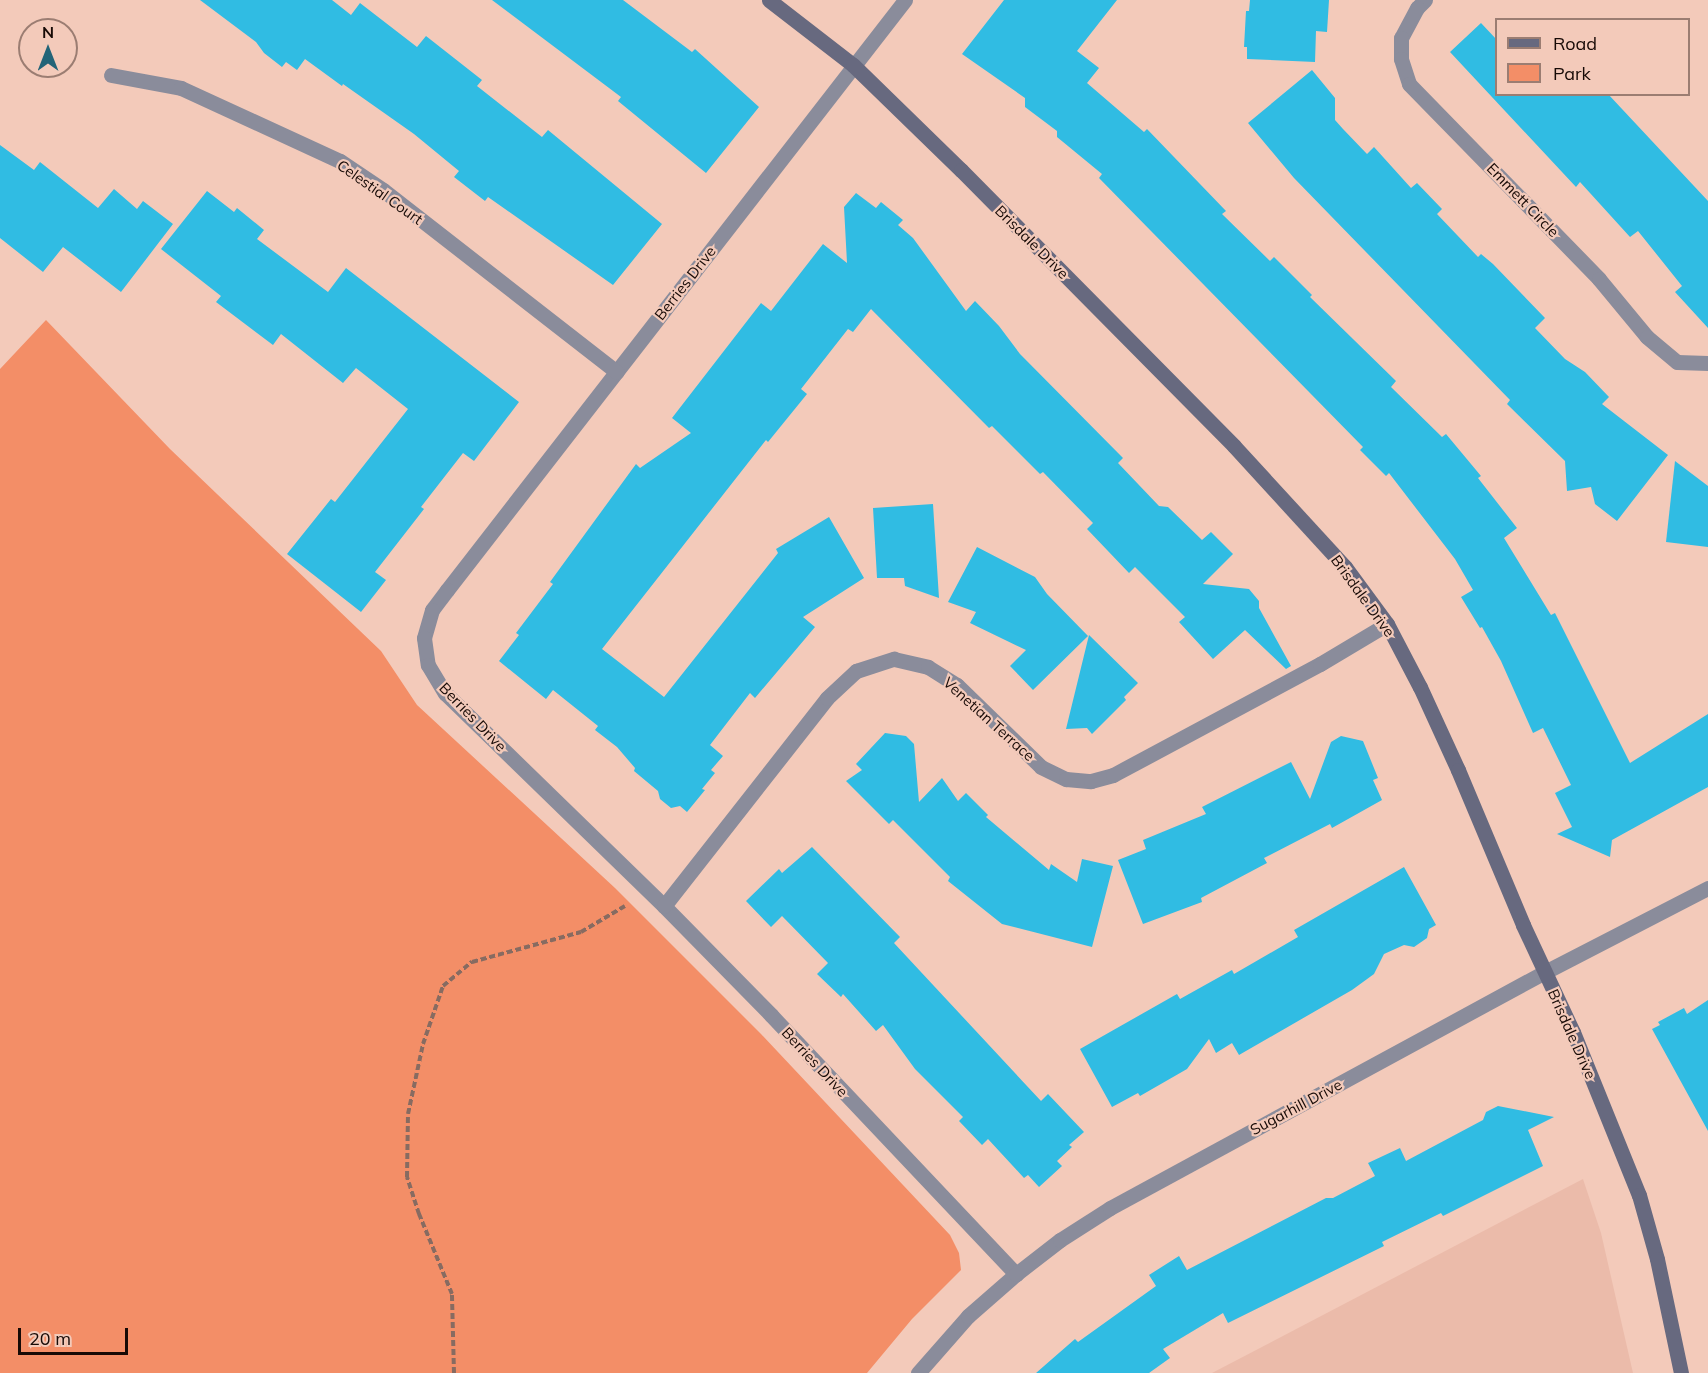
<!DOCTYPE html>
<style>
body{margin:0}
#map{position:relative;width:1708px;height:1373px;overflow:hidden;background:#f3caba;font-family:Mulish,sans-serif}
div>[style]{position:absolute}
.built>*{inset:0;background:#ebbbaa}
.green>*{inset:0;background:#f38e67}
.building>*{inset:0;background:#30bce3}
.path>*{height:4px;margin-top:-2px;transform-origin:0;background:repeating-linear-gradient(90deg,#876b61 0 6px,transparent 0 9px)}
.street>*{height:15px;margin:-7.5px;padding:0 7.5px;transform-origin:7.5px;border-radius:7.5px;background:#8a8c9b}
.secondary>*{height:15px;margin:-7.5px;padding:0 7.5px;transform-origin:7.5px;border-radius:7.5px;background:#67697f}
span{translate:-50% -50%;white-space:nowrap;text-align:center;line-height:1.15;-webkit-text-stroke:4.5px #f3caba;paint-order:stroke}
.street-label{font-size:15px;color:#170a06}
.legend{position:absolute;left:1495px;top:18px;width:195px;height:78px;box-sizing:border-box;background:#f3caba;border:2px solid #9b7d72;margin:0;padding:8px 10px;list-style:none;font-size:18px;color:#170a06}
.legend li{display:flex;align-items:center;gap:12px;height:30px}
.legend b{width:30px;border:2px solid #9b7d72}
.north{position:absolute;left:18px;top:18px;width:60px;height:60px;box-sizing:border-box;background:#f3caba;border:2px solid #9b7d72;border-radius:50%;rotate:0deg;font-size:16px;font-weight:700;line-height:24px;text-align:center;color:#170a06}
.north::after{content:'';display:block;margin:auto;width:21px;height:27px;background:#236478;clip-path:polygon(50% 0,100% 100%,50% 72%,0 100%)}
.scale{position:absolute;left:18px;top:1328px;width:110px;height:27px;box-sizing:border-box;border:3px solid #170a06;border-top:0;padding-left:8px;font-size:18px;line-height:21px;white-space:nowrap;color:#170a06;-webkit-text-stroke:4px #f3caba;paint-order:stroke}
</style>
<div id="map">
<div class="built">
<div style="clip-path:polygon(1583px 1179px,1601px 1233px,1633px 1373px,1212px 1373px)"></div>
</div>
<div class="green">
<div style="clip-path:polygon(46px 320px,170px 449px,381px 651px,417px 705px,615px 888px,761px 1034px,950px 1235px,959px 1253px,961px 1270px,912px 1319px,867px 1373px,0 1373px,0 369px)"></div>
</div>
<div class="building">
<div style="clip-path:polygon(200px 0,332px 0,351px 15px,360px 3px,417px 47px,426px 36px,482px 80px,477px 86px,542px 137px,548px 130px,662px 224px,613px 285px,488px 197px,485px 201px,454px 177px,459px 171px,414px 134px,343px 84px,342px 86px,305px 59px,297px 70px,286px 62px,282px 67px,264px 53px,256px 42px)"></div>
<div style="clip-path:polygon(492px 0,623px 0,692px 52px,695px 49px,759px 107px,706px 173px,618px 101px,621px 97px)"></div>
<div style="clip-path:polygon(1004px 0,1117px 0,1077px 51px,1099px 68px,1087px 83px,1144px 132px,1147px 129px,1226px 211px,1222px 214px,1270px 261px,1274px 257px,1312px 295px,1310px 297px,1396px 381px,1391px 387px,1442px 437px,1446px 434px,1481px 476px,1478px 478px,1517px 528px,1504px 538px,1551px 615px,1555px 613px,1630px 763px,1708px 714px,1708px 787px,1612px 840px,1610px 857px,1557px 834px,1572px 827px,1555px 793px,1571px 785px,1543px 728px,1533px 733px,1501px 661px,1482px 627px,1480px 628px,1461px 597px,1473px 590px,1455px 559px,1389px 473px,1386px 476px,1360px 450px,1363px 447px,1099px 178px,1102px 174px,1057px 137px,1057px 131px,1025px 107px,1025px 98px,962px 54px)"></div>
<div style="clip-path:polygon(1250px 0,1329px 0,1327px 32px,1316px 31px,1315px 62px,1247px 59px,1247px 47px,1244px 47px,1246px 11px,1249px 11px)"></div>
<div style="clip-path:polygon(1481px 23px,1497px 40px,1497px 94px,1608px 94px,1708px 201px,1708px 328px,1675px 292px,1682px 286px,1638px 231px,1630px 237px,1580px 182px,1576px 187px,1450px 52px)"></div>
<div style="clip-path:polygon(1312px 70px,1335px 98px,1335px 120px,1343px 129px,1367px 154px,1374px 147px,1411px 188px,1417px 183px,1442px 209px,1437px 214px,1478px 257px,1481px 254px,1493px 264px,1545px 318px,1535px 328px,1565px 359px,1585px 372px,1609px 397px,1602px 404px,1668px 455px,1617px 521px,1595px 504px,1591px 487px,1567px 491px,1565px 461px,1507px 404px,1510px 400px,1294px 178px,1248px 123px)"></div>
<div style="clip-path:polygon(0 145px,34px 170px,40px 162px,98px 208px,114px 189px,137px 209px,143px 201px,173px 224px,121px 292px,63px 247px,43px 272px,0 238px)"></div>
<div style="clip-path:polygon(207px 191px,234px 212px,237px 208px,264px 230px,257px 239px,328px 292px,346px 268px,519px 402px,474px 461px,463px 453px,421px 507px,424px 509px,375px 572px,386px 580px,361px 612px,287px 554px,331px 499px,335px 502px,408px 409px,356px 368px,343px 383px,281px 334px,273px 345px,216px 302px,221px 296px,161px 249px)"></div>
<div style="clip-path:polygon(856px 193px,876px 208px,881px 202px,903px 220px,898px 225px,913px 238px,966px 311px,975px 301px,999px 326px,1020px 354px,1123px 458px,1118px 463px,1159px 506px,1168px 507px,1202px 540px,1211px 532px,1233px 554px,1203px 584px,1249px 589px,1259px 601px,1259px 608px,1291px 666px,1286px 669px,1245px 630px,1213px 659px,1179px 622px,1185px 617px,1135px 567px,1129px 573px,1087px 529px,1093px 523px,1043px 472px,1040px 474px,992px 426px,989px 428px,871px 309px,853px 332px,848px 329px,801px 389px,807px 394px,768px 442px,766px 440px,602px 649px,664px 697px,778px 553px,776px 549px,829px 517px,864px 578px,803px 617px,815px 627px,755px 698px,750px 693px,710px 745px,723px 756px,711px 770px,715px 773px,702px 789px,705px 790px,687px 812px,680px 806px,671px 808px,660px 799px,658px 791px,634px 771px,635px 768px,617px 747px,595px 730px,598px 726px,553px 690px,546px 699px,499px 661px,519px 635px,516px 633px,553px 584px,550px 582px,636px 464px,640px 468px,691px 433px,672px 418px,761px 303px,771px 311px,823px 244px,847px 263px,844px 207px)"></div>
<div style="clip-path:polygon(1675px 461px,1708px 486px,1708px 547px,1666px 542px)"></div>
<div style="clip-path:polygon(933px 504px,939px 598px,905px 586px,904px 578px,877px 578px,873px 508px)"></div>
<div style="clip-path:polygon(977px 547px,1035px 577px,1047px 594px,1088px 636px,1033px 690px,1010px 666px,1026px 650px,970px 623px,976px 612px,948px 602px)"></div>
<div style="clip-path:polygon(1089px 635px,1138px 683px,1124px 697px,1126px 700px,1092px 734px,1087px 728px,1066px 729px)"></div>
<div style="clip-path:polygon(885px 733px,906px 736px,914px 744px,919px 802px,942px 778px,958px 801px,966px 793px,988px 815px,986px 817px,1049px 870px,1051px 864px,1077px 882px,1082px 859px,1113px 866px,1092px 947px,1002px 924px,948px 881px,950px 877px,893px 820px,889px 824px,846px 781px,862px 770px,856px 764px)"></div>
<div style="clip-path:polygon(1341px 736px,1363px 741px,1378px 778px,1373px 780px,1382px 800px,1332px 828px,1330px 824px,1264px 858px,1267px 863px,1201px 898px,1202px 902px,1143px 924px,1118px 860px,1146px 849px,1143px 840px,1206px 814px,1202px 807px,1291px 762px,1310px 799px,1331px 742px)"></div>
<div style="clip-path:polygon(812px 847px,900px 937px,894px 943px,1041px 1101px,1048px 1094px,1084px 1132px,1069px 1145px,1072px 1147px,1057px 1161px,1062px 1166px,1039px 1187px,1028px 1175px,1024px 1178px,988px 1139px,982px 1145px,959px 1121px,963px 1117px,915px 1069px,883px 1025px,876px 1031px,843px 994px,841px 997px,817px 974px,828px 963px,782px 916px,771px 927px,746px 901px,779px 869px,782px 873px)"></div>
<div style="clip-path:polygon(1404px 867px,1436px 925px,1429px 929px,1427px 938px,1414px 947px,1404px 945px,1384px 954px,1374px 974px,1352px 990px,1239px 1055px,1232px 1043px,1216px 1053px,1209px 1039px,1187px 1069px,1140px 1096px,1138px 1093px,1112px 1107px,1080px 1049px,1177px 994px,1180px 999px,1232px 970px,1234px 974px,1298px 937px,1294px 930px)"></div>
<div style="clip-path:polygon(1708px 1000px,1708px 1131px,1652px 1029px,1660px 1025px,1658px 1022px,1684px 1008px,1687px 1014px)"></div>
<div style="clip-path:polygon(1498px 1106px,1554px 1117px,1528px 1130px,1543px 1166px,1443px 1216px,1441px 1213px,1382px 1242px,1384px 1246px,1228px 1323px,1223px 1313px,1163px 1349px,1170px 1358px,1149px 1373px,1036px 1373px,1075px 1339px,1078px 1342px,1156px 1286px,1149px 1275px,1179px 1256px,1187px 1270px,1326px 1198px,1333px 1198px,1375px 1176px,1368px 1163px,1400px 1148px,1406px 1161px,1483px 1120px,1486px 1112px)"></div>
</div>
<div class="path">
<div style="left:454px;top:1373px;width:79px;rotate:-91.5deg"></div>
<div style="left:452px;top:1294px;width:87px;rotate:-112.4deg"></div>
<div style="left:419px;top:1214px;width:39px;rotate:-108deg"></div>
<div style="left:407px;top:1177px;width:63px;rotate:-89.1deg"></div>
<div style="left:408px;top:1114px;width:72px;rotate:-77.9deg"></div>
<div style="left:423px;top:1044px;width:61px;rotate:-71deg"></div>
<div style="left:443px;top:986px;width:38px;rotate:-40deg"></div>
<div style="left:472px;top:962px;width:113px;rotate:-15.4deg"></div>
<div style="left:581px;top:932px;width:51px;rotate:-30.6deg"></div>
</div>
<div class="street">
<div style="left:905px;top:0;width:747px;rotate:127.82deg"></div>
<div style="left:447px;top:590px;width:25px;rotate:127deg"></div>
<div style="left:432px;top:610px;width:29px;rotate:106deg"></div>
<div style="left:424px;top:638px;width:27px;rotate:82deg"></div>
<div style="left:428px;top:665px;width:33px;rotate:59deg"></div>
<div style="left:445px;top:693px;width:305px;rotate:44.2deg"></div>
<div style="left:664px;top:906px;width:153px;rotate:45.5deg"></div>
<div style="left:771px;top:1015px;width:357px;rotate:46.6deg"></div>
<div style="left:1425px;top:0;width:11px;rotate:135deg"></div>
<div style="left:1417px;top:8px;width:34px;rotate:118deg"></div>
<div style="left:1401px;top:38px;width:21px;rotate:90deg"></div>
<div style="left:1401px;top:59px;width:26px;rotate:72deg"></div>
<div style="left:1409px;top:84px;width:272px;rotate:45.7deg"></div>
<div style="left:1599px;top:279px;width:75px;rotate:50.4deg"></div>
<div style="left:1647px;top:337px;width:39px;rotate:40deg"></div>
<div style="left:1677px;top:362px;width:31px;rotate:2deg"></div>
<div style="left:111px;top:75px;width:71px;rotate:10.5deg"></div>
<div style="left:181px;top:88px;width:175px;rotate:24.7deg"></div>
<div style="left:340px;top:161px;width:52px;rotate:34deg"></div>
<div style="left:383px;top:190px;width:296px;rotate:37.9deg"></div>
<div style="left:664px;top:906px;width:264px;rotate:-51.9deg"></div>
<div style="left:827px;top:698px;width:40px;rotate:-43deg"></div>
<div style="left:856px;top:671px;width:40px;rotate:-18deg"></div>
<div style="left:894px;top:659px;width:35px;rotate:13deg"></div>
<div style="left:928px;top:667px;width:34px;rotate:32deg"></div>
<div style="left:957px;top:685px;width:117px;rotate:44.3deg"></div>
<div style="left:1041px;top:767px;width:28px;rotate:26deg"></div>
<div style="left:1066px;top:779px;width:25px;rotate:5deg"></div>
<div style="left:1091px;top:781px;width:23px;rotate:-15deg"></div>
<div style="left:1113px;top:775px;width:235px;rotate:-28.2deg"></div>
<div style="left:1320px;top:664px;width:78px;rotate:-30.8deg"></div>
<div style="left:918px;top:1373px;width:76px;rotate:-48.7deg"></div>
<div style="left:968px;top:1316px;width:64px;rotate:-41.2deg"></div>
<div style="left:1016px;top:1274px;width:56px;rotate:-37.7deg"></div>
<div style="left:1060px;top:1240px;width:59px;rotate:-32.6deg"></div>
<div style="left:1110px;top:1208px;width:495px;rotate:-28.5deg"></div>
<div style="left:1545px;top:972px;width:183px;rotate:-27.3deg"></div>
</div>
<div class="secondary">
<div style="left:769px;top:0;width:106px;rotate:37.7deg"></div>
<div style="left:853px;top:65px;width:151px;rotate:44.2deg"></div>
<div style="left:961px;top:170px;width:388px;rotate:45.3deg"></div>
<div style="left:1234px;top:446px;width:164px;rotate:47.5deg"></div>
<div style="left:1345px;top:567px;width:71px;rotate:53.6deg"></div>
<div style="left:1387px;top:624px;width:71px;rotate:62.4deg"></div>
<div style="left:1420px;top:687px;width:91px;rotate:65.4deg"></div>
<div style="left:1458px;top:770px;width:168px;rotate:67.2deg"></div>
<div style="left:1523px;top:925px;width:118px;rotate:65deg"></div>
<div style="left:1573px;top:1032px;width:176px;rotate:68deg"></div>
<div style="left:1639px;top:1195px;width:66px;rotate:74.3deg"></div>
<div style="left:1657px;top:1259px;width:116px;rotate:78.1deg"></div>
</div>
<div class="street-label">
<span style="left:380px;top:192px;rotate:35deg">Celestial Court</span>
<span style="left:1523px;top:200px;rotate:46deg">Emmett Circle</span>
<span style="left:1032px;top:242px;rotate:45deg">Brisdale Drive</span>
<span style="left:685px;top:283px;rotate:-52deg">Berries Drive</span>
<span style="left:1363px;top:596px;rotate:54deg">Brisdale Drive</span>
<span style="left:473px;top:717px;rotate:46deg">Berries Drive</span>
<span style="left:989px;top:719px;rotate:42deg">Venetian Terrace</span>
<span style="left:1572px;top:1034px;rotate:66deg">Brisdale Drive</span>
<span style="left:815px;top:1062px;rotate:47deg">Berries Drive</span>
<span style="left:1296px;top:1107px;rotate:-28deg">Sugarhill Drive</span>
</div>
<ul class="legend">
<li><b style="height:8px;background:#67697f"></b>Road</li>
<li><b style="height:16px;background:#f38e67"></b>Park</li>
</ul>
<div class="north">N</div>
<div class="scale">20 m</div>
</div>
